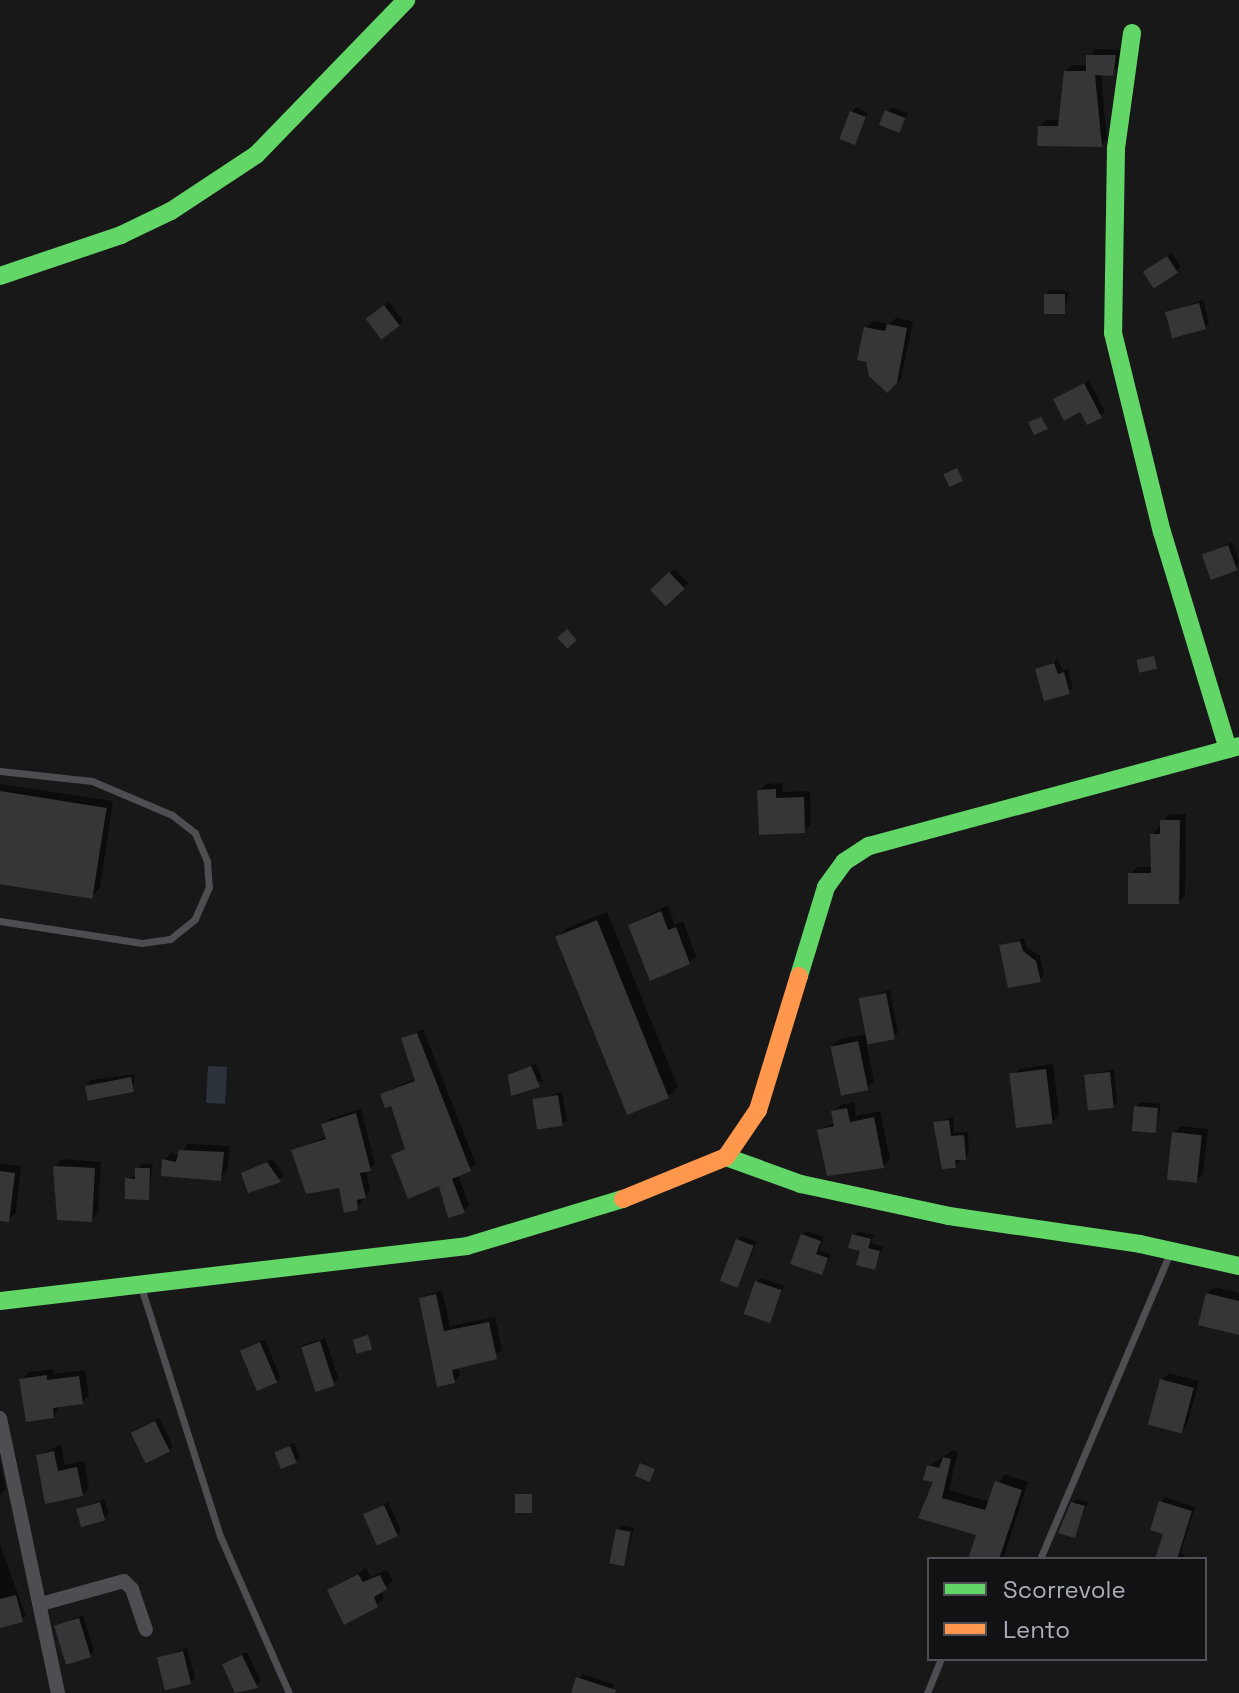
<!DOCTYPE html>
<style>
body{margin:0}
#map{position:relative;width:1239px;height:1693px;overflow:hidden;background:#181818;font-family:"Space Grotesk",sans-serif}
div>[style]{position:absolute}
.water>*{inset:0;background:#2c333a;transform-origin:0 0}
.shadow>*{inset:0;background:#0007;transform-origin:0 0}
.building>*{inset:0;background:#363638;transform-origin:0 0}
.lane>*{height:7px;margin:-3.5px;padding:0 3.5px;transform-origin:3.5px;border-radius:3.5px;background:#4d4e51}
.street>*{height:14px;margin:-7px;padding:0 7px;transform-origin:7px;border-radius:7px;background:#4d4e51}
.fast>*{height:18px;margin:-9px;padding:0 9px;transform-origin:9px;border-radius:9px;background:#63d668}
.slow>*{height:18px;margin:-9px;padding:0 9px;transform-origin:9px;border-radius:9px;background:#ff974d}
span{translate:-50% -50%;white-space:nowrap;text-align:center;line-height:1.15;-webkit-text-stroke:8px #121214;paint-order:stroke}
.legend{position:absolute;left:927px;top:1557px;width:280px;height:104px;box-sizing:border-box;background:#121214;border:2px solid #4f5056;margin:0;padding:10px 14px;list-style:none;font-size:24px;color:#aaaeb9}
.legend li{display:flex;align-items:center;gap:16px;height:40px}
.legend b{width:40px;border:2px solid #4f5056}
</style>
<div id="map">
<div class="water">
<div style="left:208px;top:1066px;width:19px;height:37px;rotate:3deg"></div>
</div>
<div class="shadow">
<div style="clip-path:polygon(1094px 49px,1121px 50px,1118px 68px,1101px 73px,1107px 139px,1101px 145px,1040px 126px,1046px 120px,1061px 120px,1066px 71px,1072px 65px,1088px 66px)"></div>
<div style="clip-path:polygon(856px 107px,868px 113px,853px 142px,852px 112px)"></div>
<div style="clip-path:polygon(891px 107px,908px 113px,899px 130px,887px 111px)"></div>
<div style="clip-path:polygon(1172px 253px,1181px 267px,1155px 286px,1150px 268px)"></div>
<div style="clip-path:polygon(1050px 290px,1069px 291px,1064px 313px,1046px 295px)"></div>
<div style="clip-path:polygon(1203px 300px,1209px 323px,1205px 328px,1167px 313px)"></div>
<div style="clip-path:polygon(389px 302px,403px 321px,399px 325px,372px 314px)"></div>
<div style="clip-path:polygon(896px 318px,913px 321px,901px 379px,887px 391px,879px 386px,868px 361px,866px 328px,873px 321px,889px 324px)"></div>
<div style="clip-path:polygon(1089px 380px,1105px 412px,1100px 416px,1055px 399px)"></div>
<div style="clip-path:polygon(1232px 542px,1239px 561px,1236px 568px,1204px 555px)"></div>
<div style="left:675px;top:569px;width:19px;height:30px;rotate:47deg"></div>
<div style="clip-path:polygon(1058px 660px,1063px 671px,1068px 669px,1073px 688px,1069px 692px,1037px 670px)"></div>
<div style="clip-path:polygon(782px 783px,783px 792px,810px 791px,811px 824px,804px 831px,759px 791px,766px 784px)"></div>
<div style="clip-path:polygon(0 784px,113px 801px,100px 888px,93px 895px,0 881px)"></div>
<div style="clip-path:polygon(1169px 814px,1186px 814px,1185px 895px,1178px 902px,1130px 874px,1137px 867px,1153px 867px,1152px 835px)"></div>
<div style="clip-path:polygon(668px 905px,675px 925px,683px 921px,696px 956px,689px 963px,630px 925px)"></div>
<div style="clip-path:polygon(607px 912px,678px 1087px,668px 1096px,557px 938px,567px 928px)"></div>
<div style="clip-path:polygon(1024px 938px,1026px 947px,1040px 956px,1044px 975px,1040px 980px,1001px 946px)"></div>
<div style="clip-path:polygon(890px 990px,898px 1033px,866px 1043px,874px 1081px,867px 1088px,832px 1046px,839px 1039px,867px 1034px,860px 999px)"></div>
<div style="clip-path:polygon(423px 1029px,476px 1164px,458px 1174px,469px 1205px,463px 1211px,440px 1184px,393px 1156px,407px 1147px,392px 1104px,382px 1094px,416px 1078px,404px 1039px)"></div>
<div style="clip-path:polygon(536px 1063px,543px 1081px,512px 1093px,511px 1075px)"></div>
<div style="clip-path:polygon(1053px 1064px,1059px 1115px,1052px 1122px,1012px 1076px,1019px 1069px)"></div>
<div style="clip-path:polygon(1114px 1069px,1117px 1102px,1113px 1106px,1086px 1075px)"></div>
<div style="clip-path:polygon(135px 1074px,133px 1091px,86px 1084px,91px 1080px)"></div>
<div style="clip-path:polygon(562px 1092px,567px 1120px,562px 1124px,534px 1100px)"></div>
<div style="clip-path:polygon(854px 1102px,856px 1116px,880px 1111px,890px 1159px,883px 1166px,819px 1130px,835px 1122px,833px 1112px,840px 1105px)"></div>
<div style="clip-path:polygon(1140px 1102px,1161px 1104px,1155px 1131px,1136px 1107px)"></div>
<div style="clip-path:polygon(361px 1109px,375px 1164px,366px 1170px,370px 1191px,357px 1208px,341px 1186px,294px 1151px,327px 1136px,324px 1124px,329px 1119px)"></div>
<div style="clip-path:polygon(953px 1117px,954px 1133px,968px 1132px,969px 1153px,955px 1166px,935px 1122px)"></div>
<div style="clip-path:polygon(1181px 1126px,1208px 1129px,1203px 1174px,1196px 1181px,1174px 1133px)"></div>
<div style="clip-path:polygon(188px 1144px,230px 1146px,227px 1171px,220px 1178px,164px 1160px,171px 1153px,180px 1155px)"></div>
<div style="clip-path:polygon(62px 1159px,101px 1162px,98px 1213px,91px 1220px,55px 1166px)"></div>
<div style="clip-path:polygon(272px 1159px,284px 1176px,249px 1190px,244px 1174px)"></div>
<div style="clip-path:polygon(0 1164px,21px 1166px,16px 1212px,9px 1219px,0 1217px)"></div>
<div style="clip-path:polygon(141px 1164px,153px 1164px,148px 1198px,127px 1179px,137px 1175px)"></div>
<div style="clip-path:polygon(807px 1231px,824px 1237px,819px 1250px,831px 1254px,822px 1273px,803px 1235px)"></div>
<div style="clip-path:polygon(859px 1231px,874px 1235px,871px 1243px,883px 1247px,874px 1268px,854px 1235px)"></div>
<div style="clip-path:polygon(742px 1236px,757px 1242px,738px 1286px,737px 1241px)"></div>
<div style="clip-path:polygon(761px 1278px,784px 1286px,769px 1321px,757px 1282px)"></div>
<div style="clip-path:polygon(1214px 1287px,1239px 1293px,1239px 1332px,1207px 1294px)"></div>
<div style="clip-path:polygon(442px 1290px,450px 1326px,495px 1317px,502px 1351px,458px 1366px,460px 1375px,454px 1381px,421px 1298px)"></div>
<div style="left:325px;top:1338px;width:44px;height:25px;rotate:72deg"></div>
<div style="clip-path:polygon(265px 1339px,280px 1377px,276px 1382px,241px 1350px)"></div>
<div style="clip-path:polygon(53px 1369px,54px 1374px,85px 1370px,89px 1395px,82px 1402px,60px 1405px,54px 1416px,22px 1379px,29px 1372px)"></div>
<div style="clip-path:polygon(1169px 1373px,1199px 1381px,1187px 1425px,1180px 1432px,1162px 1380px)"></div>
<div style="clip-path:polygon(159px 1418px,173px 1446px,169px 1450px,132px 1432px)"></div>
<div style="clip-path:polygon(294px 1443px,300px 1457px,296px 1461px,276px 1453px)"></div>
<div style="clip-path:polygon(61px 1445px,65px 1465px,84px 1461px,89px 1488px,82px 1495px,38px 1455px)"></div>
<div style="clip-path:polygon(953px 1450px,958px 1451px,949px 1490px,990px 1502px,1004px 1474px,1028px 1482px,1003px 1559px,971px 1559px,979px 1534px,921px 1516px,935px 1481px,929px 1466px)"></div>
<div style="clip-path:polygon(0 1465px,6px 1489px,0 1495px)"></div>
<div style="clip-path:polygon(1165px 1497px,1195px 1507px,1181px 1552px,1187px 1559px,1157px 1559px,1165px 1532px,1161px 1502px)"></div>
<div style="clip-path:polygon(104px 1499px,109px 1514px,104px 1518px,78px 1509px)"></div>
<div style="clip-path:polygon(1077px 1499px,1088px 1502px,1075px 1536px,1073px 1503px)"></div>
<div style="clip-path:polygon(388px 1502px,401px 1531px,397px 1535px,365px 1515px)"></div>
<div style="clip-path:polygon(622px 1525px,634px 1528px,624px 1564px,618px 1530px)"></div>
<div style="clip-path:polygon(0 1544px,26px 1616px,0 1626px)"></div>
<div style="clip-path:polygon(366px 1568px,371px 1577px,387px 1570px,393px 1581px,381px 1591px,384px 1598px,377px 1605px,329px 1590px)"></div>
<div style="clip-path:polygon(83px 1615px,94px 1651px,90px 1655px,56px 1626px)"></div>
<div style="clip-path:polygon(187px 1648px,195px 1678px,190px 1682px,159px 1658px)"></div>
<div style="left:247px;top:1652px;width:33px;height:26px;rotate:65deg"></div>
<div style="clip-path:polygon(582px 1674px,614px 1684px,612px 1693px,573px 1693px)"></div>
</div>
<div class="building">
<div style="clip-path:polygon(1086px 55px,1116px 55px,1113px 76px,1095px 75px,1102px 147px,1037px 146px,1038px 126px,1058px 126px,1064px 71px,1086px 71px)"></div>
<div style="left:885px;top:110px;width:22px;height:16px;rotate:22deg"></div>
<div style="left:850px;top:111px;width:17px;height:30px;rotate:21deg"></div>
<div style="left:1167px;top:256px;width:20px;height:29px;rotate:57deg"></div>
<div style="left:1044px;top:294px;width:21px;height:20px"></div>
<div style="left:1199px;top:303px;width:27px;height:35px;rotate:75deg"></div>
<div style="left:384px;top:305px;width:26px;height:23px;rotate:53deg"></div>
<div style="clip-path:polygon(887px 324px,907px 328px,897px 383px,887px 393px,869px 376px,866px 362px,857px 360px,864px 327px,885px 331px)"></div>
<div style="clip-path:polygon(1084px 383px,1102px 418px,1087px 425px,1080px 412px,1064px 421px,1053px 399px)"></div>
<div style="clip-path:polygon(1041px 417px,1048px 429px,1034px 435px,1028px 422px)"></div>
<div style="left:957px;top:468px;width:14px;height:15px;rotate:65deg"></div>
<div style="left:1228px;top:545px;width:27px;height:28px;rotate:70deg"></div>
<div style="left:669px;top:572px;width:23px;height:26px;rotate:47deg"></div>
<div style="left:567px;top:629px;width:15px;height:13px;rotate:48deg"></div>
<div style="left:1154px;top:656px;width:13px;height:18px;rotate:77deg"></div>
<div style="clip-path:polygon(1054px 663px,1058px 674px,1064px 672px,1070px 694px,1044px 701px,1035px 669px)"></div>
<div style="clip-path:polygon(776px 789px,776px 798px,804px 797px,805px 833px,759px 835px,757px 790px)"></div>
<div style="left:0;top:791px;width:108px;height:92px;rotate:9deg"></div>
<div style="clip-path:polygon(1160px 820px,1180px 820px,1179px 904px,1128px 904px,1128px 873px,1151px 873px,1150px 834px,1160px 834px)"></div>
<div style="clip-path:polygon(661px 911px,668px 930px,676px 927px,690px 964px,650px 981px,628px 925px)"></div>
<div style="left:597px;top:920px;width:192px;height:45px;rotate:68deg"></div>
<div style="clip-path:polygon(1020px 941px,1023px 951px,1036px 961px,1041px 982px,1008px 988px,999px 945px)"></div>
<div style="left:886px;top:993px;width:47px;height:28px;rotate:79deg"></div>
<div style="clip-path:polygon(417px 1033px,471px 1171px,452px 1179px,465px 1213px,448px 1218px,439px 1186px,408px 1199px,391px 1155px,405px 1149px,391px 1106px,385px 1108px,380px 1094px,415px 1081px,401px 1038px)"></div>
<div style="left:858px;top:1041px;width:50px;height:28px;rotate:78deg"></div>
<div style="clip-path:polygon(531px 1066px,540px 1087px,511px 1096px,508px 1075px)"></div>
<div style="left:1046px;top:1069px;width:55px;height:37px;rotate:83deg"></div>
<div style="left:1110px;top:1072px;width:36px;height:26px;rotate:84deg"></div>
<div style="left:131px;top:1077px;width:15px;height:47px;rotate:79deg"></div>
<div style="left:558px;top:1095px;width:31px;height:26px;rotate:81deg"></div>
<div style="left:1134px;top:1106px;width:24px;height:25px;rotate:5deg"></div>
<div style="clip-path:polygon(847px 1108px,850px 1122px,874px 1117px,884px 1168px,827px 1176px,817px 1130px,834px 1126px,831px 1111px)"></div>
<div style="clip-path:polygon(356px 1113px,371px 1171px,360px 1173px,366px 1198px,357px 1200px,358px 1210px,344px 1213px,339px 1188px,306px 1194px,291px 1150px,326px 1139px,321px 1124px)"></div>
<div style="clip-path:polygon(949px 1120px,951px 1136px,964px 1135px,966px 1160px,955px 1160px,956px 1168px,942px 1169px,933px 1122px)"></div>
<div style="left:1172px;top:1132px;width:30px;height:48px;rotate:6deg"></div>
<div style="clip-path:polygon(179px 1150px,224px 1152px,221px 1181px,161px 1176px,162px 1159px,176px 1162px)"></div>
<div style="clip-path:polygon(267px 1162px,281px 1182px,248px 1193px,241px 1173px)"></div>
<div style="clip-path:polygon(53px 1166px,95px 1168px,92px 1222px,57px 1220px)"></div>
<div style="clip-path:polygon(135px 1168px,150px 1168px,149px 1200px,125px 1199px,125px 1178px,135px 1179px)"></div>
<div style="clip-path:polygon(0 1171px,15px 1173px,9px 1222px,0 1221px)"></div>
<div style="clip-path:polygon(801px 1234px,821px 1241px,816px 1254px,828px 1258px,822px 1275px,790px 1264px)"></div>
<div style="clip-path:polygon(852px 1234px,871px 1239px,868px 1248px,880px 1251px,875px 1270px,856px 1265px,860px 1251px,848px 1248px)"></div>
<div style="left:736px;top:1239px;width:19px;height:45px;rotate:21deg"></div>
<div style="left:755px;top:1281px;width:28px;height:35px;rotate:19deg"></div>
<div style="clip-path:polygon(1206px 1293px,1239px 1301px,1239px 1335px,1198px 1325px)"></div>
<div style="clip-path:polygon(436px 1294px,444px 1331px,489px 1322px,497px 1359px,452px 1370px,455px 1383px,437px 1387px,419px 1298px)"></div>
<div style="left:368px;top:1335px;width:15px;height:16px;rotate:74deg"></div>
<div style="left:320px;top:1341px;width:47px;height:20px;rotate:72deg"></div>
<div style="left:260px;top:1342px;width:44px;height:22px;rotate:67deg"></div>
<div style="clip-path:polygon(47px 1375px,47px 1380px,79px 1376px,83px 1404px,53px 1408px,54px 1418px,26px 1422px,19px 1379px)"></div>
<div style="left:1160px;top:1379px;width:35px;height:47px;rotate:15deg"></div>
<div style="left:155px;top:1421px;width:34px;height:27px;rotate:64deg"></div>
<div style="left:290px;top:1446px;width:18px;height:17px;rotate:68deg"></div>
<div style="clip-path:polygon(54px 1451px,58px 1471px,77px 1467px,83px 1496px,45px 1504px,36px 1455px)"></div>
<div style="clip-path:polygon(943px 1457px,951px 1459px,942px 1498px,985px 1510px,995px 1481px,1022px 1490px,999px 1559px,968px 1559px,976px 1535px,918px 1518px,933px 1482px,923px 1480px,927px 1465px,939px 1468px)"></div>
<div style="left:640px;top:1463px;width:16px;height:14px;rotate:22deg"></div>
<div style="left:515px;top:1494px;width:17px;height:19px"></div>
<div style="clip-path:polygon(1159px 1501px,1192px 1511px,1177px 1559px,1155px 1559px,1163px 1534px,1150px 1530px)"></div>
<div style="left:100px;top:1502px;width:19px;height:25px;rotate:74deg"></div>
<div style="clip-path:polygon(1071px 1502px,1085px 1506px,1075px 1538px,1058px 1533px)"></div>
<div style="left:384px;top:1505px;width:34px;height:23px;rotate:66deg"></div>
<div style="left:616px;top:1529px;width:15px;height:35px;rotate:11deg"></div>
<div style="clip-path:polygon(358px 1574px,363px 1582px,380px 1575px,387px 1589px,374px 1597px,378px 1607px,344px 1625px,327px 1590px)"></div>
<div style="clip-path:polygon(16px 1595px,23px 1622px,0 1628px,0 1599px)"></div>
<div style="left:79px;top:1618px;width:41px;height:26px;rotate:73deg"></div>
<div style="left:183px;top:1651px;width:34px;height:27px;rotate:76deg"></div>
<div style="clip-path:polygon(242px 1655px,258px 1688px,235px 1693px,222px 1664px)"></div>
<div style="clip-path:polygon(576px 1677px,616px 1690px,615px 1693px,571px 1693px)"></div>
</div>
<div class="lane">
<div style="left:0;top:771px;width:93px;rotate:6.2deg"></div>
<div style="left:92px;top:781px;width:87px;rotate:23deg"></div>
<div style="left:172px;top:815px;width:29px;rotate:38deg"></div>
<div style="left:195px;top:833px;width:30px;rotate:67deg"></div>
<div style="left:207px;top:861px;width:26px;rotate:86deg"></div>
<div style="left:209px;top:887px;width:35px;rotate:114deg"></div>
<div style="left:195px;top:919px;width:32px;rotate:141deg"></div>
<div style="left:170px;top:939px;width:28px;rotate:172deg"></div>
<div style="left:142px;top:943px;width:144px;rotate:-171.2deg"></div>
<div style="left:141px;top:1287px;width:261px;rotate:72.4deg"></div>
<div style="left:220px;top:1536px;width:171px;rotate:66.3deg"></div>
<div style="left:1040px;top:1559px;width:332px;rotate:-67deg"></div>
<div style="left:927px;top:1693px;width:37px;rotate:-68deg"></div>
</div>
<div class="street">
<div style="left:0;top:1418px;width:281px;rotate:78.1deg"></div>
<div style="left:41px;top:1604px;width:86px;rotate:-15.5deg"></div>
<div style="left:124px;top:1581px;width:11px;rotate:45deg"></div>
<div style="left:132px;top:1589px;width:43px;rotate:71.1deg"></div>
</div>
<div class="fast">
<div style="left:1132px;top:33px;width:116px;rotate:97.9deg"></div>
<div style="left:1116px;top:148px;width:185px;rotate:90.9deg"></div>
<div style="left:1113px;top:333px;width:205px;rotate:76.2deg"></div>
<div style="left:1162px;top:532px;width:227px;rotate:73.1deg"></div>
<div style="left:0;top:276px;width:128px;rotate:-18.7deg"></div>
<div style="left:121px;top:235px;width:55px;rotate:-25.6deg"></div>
<div style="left:171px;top:211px;width:102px;rotate:-33.4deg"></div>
<div style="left:256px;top:155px;width:216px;rotate:-45.9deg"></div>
<div style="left:799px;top:976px;width:93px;rotate:-73.1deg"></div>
<div style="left:826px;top:887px;width:31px;rotate:-54deg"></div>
<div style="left:844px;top:862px;width:30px;rotate:-33deg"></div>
<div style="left:869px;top:846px;width:383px;rotate:-15.1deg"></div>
<div style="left:726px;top:1157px;width:80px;rotate:19.8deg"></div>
<div style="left:801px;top:1184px;width:151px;rotate:12.2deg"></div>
<div style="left:949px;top:1216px;width:193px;rotate:8.3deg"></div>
<div style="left:1140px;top:1244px;width:101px;rotate:12.5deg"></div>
<div style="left:0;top:1301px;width:470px;rotate:-6.7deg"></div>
<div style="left:467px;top:1246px;width:163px;rotate:-16.8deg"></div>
</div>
<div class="slow">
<div style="left:623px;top:1199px;width:111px;rotate:-22.2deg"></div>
<div style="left:726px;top:1157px;width:57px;rotate:-55.8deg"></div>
<div style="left:758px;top:1110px;width:140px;rotate:-73deg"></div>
</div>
<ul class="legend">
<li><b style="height:10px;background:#63d668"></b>Scorrevole</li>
<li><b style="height:10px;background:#ff974d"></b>Lento</li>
</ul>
</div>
